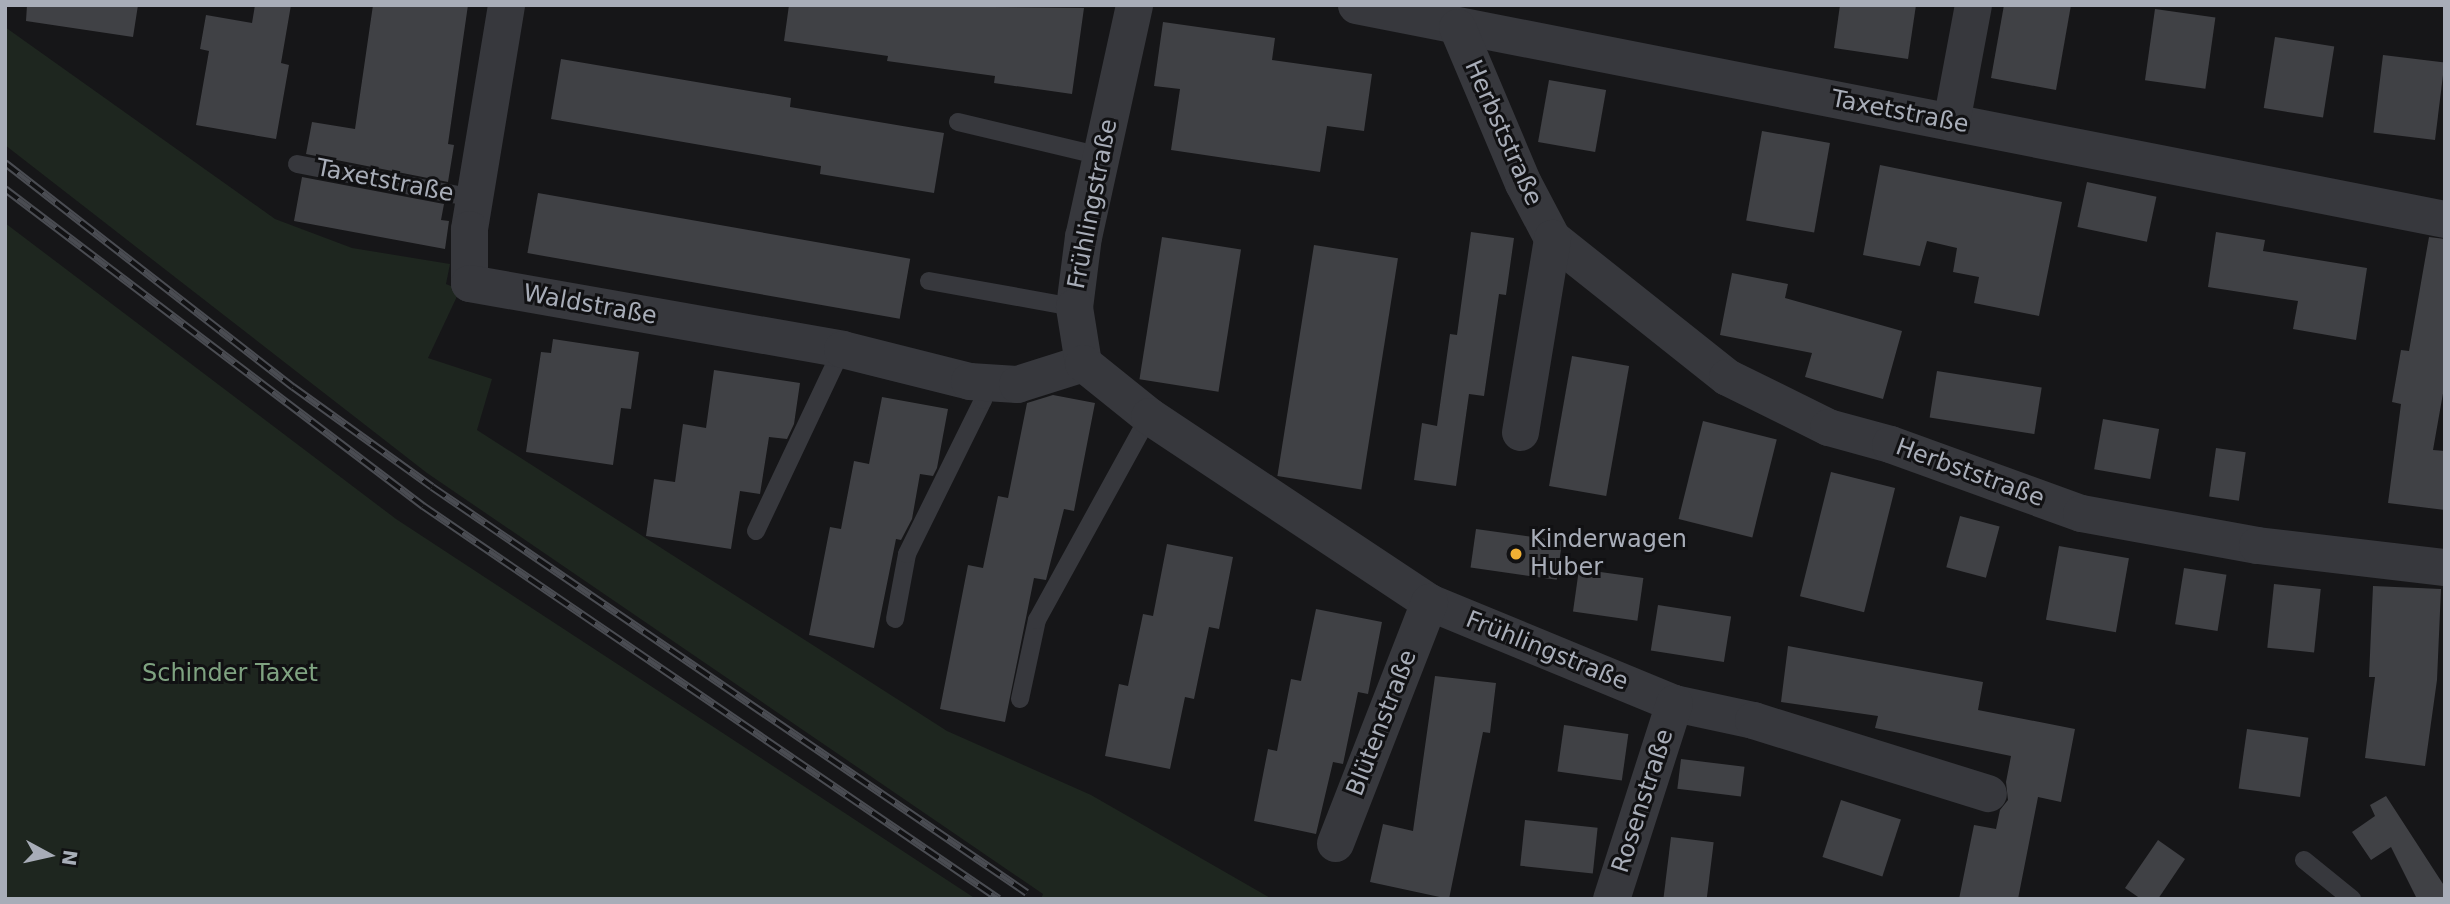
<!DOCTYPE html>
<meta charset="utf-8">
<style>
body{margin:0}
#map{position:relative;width:2450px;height:904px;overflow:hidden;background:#161618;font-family:"DejaVu Sans",sans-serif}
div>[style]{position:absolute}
.green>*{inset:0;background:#1e261f}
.building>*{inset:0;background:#404145;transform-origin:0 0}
.lane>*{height:18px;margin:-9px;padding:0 9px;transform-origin:9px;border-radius:9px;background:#37383d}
.street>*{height:37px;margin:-18.5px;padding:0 18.5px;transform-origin:18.5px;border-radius:18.5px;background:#37383d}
.rail>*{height:8px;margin-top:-4px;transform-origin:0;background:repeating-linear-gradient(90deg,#111113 0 16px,#4a4c52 0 32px);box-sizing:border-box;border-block:2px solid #4a4c52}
.dots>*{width:19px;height:19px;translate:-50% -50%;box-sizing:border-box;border:4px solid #111113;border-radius:50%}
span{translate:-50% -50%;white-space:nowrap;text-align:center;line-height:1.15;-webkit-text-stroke:6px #111113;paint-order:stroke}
.street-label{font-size:24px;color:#a8adb8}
.poi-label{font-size:24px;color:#a8adb8}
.left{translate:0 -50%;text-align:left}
.park-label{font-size:24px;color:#7fa381}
.frame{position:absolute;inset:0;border:7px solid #a8adb8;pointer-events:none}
.north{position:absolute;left:14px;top:820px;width:70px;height:70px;-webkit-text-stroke:5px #111113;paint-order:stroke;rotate:98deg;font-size:19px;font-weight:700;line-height:28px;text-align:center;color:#a8adb8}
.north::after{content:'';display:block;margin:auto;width:24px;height:32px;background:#a8adb8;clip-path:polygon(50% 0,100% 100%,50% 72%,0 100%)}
</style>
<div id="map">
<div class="green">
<div style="clip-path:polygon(5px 27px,275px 219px,352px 248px,450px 264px,446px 284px,460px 290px,428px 358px,492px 379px,477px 430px,947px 731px,1091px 795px,1272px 899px,1041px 899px,1043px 894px,427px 473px,5px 145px)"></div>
<div style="clip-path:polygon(5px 223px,396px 519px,976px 899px,5px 899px)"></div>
</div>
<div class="building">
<div style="clip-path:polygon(27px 5px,138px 5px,133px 37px,26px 21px)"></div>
<div style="clip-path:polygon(255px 5px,291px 5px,281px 63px,289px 65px,276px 139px,196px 125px,209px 51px,200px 49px,206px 15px,252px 23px)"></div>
<div style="clip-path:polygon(373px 5px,468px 5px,448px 144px,454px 145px,448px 182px,306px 154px,312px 122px,355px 129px)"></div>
<div style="clip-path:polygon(789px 5px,1084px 8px,1072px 94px,994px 83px,995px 76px,887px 61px,888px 56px,784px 41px)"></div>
<div style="clip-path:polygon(1840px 5px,1916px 5px,1908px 59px,1834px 48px)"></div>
<div style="clip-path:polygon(2004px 5px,2071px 5px,2056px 90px,1991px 78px)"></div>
<div style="left:2155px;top:9px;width:61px;height:72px;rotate:8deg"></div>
<div style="clip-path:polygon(1163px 22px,1275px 38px,1272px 60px,1372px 74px,1364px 131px,1327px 126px,1320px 172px,1171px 150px,1180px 89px,1154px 86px)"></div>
<div style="left:2275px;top:37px;width:60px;height:72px;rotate:9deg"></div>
<div style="left:2383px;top:55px;width:62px;height:78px;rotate:7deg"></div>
<div style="clip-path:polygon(561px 59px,791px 98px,790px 107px,944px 133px,934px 193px,820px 174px,821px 166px,551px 119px)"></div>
<div style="left:1549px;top:80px;width:58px;height:63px;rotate:10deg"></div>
<div style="left:1762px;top:131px;width:69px;height:91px;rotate:10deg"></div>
<div style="clip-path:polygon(1880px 165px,2062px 202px,2039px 316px,1974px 303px,1979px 277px,1953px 272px,1957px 248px,1927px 241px,1920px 266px,1863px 255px)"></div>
<div style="clip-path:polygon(302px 177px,444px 204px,441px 220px,449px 221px,445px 249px,294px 221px)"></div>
<div style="left:2087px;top:182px;width:71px;height:46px;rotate:12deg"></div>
<div style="left:538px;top:193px;width:378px;height:61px;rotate:10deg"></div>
<div style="clip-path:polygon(1471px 232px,1514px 238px,1506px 295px,1499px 294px,1484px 396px,1469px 394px,1456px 486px,1414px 480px,1422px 423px,1437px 426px,1450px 334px,1457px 335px)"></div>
<div style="clip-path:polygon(2216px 232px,2265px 240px,2263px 251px,2367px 268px,2356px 340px,2293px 329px,2298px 301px,2208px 287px)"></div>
<div style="left:1162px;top:237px;width:80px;height:144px;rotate:9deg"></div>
<div style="clip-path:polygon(2429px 237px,2445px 239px,2445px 382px,2433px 450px,2445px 451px,2445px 510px,2388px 503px,2401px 404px,2392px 402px,2401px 350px,2409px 351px)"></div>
<div style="left:1314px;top:245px;width:85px;height:234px;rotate:9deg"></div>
<div style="clip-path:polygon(1732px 273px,1788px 284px,1785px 298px,1902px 331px,1883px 399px,1805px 377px,1812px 353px,1720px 335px)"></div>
<div style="clip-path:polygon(553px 339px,639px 352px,631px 409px,621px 408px,613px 465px,526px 452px,541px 352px,551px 353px)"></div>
<div style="left:1572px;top:356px;width:58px;height:132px;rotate:10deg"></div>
<div style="clip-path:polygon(714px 370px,800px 383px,794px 424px,787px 439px,769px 437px,760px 494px,740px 491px,731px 549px,646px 536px,654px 479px,675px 482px,683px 424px,706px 428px)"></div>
<div style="left:1937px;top:371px;width:106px;height:47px;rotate:9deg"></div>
<div style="clip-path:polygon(1053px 395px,1095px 403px,1074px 511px,1064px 509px,1046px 580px,1034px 578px,1005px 722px,940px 709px,968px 565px,983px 568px,998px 496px,1008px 498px,1027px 403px)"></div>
<div style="clip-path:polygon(882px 397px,948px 409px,937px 468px,933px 476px,920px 474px,912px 519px,901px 540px,896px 539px,874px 648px,809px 635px,830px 527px,841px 529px,854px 461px,869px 464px)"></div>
<div style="left:2103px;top:419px;width:57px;height:51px;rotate:10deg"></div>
<div style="left:1703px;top:421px;width:76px;height:101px;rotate:14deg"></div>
<div style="left:2216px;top:448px;width:30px;height:49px;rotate:8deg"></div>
<div style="left:1831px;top:472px;width:66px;height:128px;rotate:14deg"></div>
<div style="left:1960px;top:516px;width:41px;height:53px;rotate:15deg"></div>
<div style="left:1476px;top:529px;width:87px;height:39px;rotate:8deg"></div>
<div style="clip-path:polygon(1167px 544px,1233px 557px,1219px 629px,1209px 627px,1194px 699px,1185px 697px,1170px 769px,1105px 756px,1119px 684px,1128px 686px,1143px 614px,1153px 616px)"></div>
<div style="left:2059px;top:546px;width:71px;height:75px;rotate:10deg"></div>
<div style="left:2184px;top:568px;width:43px;height:57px;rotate:9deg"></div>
<div style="left:1579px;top:569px;width:65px;height:43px;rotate:8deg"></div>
<div style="left:2274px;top:584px;width:47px;height:64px;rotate:6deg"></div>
<div style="clip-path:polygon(2373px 586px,2441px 589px,2437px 680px,2425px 766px,2365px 758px,2375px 677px,2369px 677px)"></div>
<div style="left:1658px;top:605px;width:74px;height:46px;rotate:9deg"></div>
<div style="clip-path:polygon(1316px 609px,1382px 622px,1368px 694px,1358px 692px,1343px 764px,1333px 762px,1316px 834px,1254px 821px,1268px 749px,1277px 751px,1291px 679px,1301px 681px)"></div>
<div style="clip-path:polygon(1788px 646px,1983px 682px,1978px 710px,2075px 729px,2061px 802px,2038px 797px,2018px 899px,1959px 899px,1974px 825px,1996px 829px,2000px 810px,2008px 800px,2006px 782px,2011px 756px,1875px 728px,1878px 716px,1781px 702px)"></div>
<div style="clip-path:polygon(1435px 676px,1496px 683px,1490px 733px,1483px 732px,1449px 899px,1370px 882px,1383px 824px,1413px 831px)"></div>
<div style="left:1564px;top:725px;width:65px;height:47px;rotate:8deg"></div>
<div style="left:2247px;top:729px;width:62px;height:60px;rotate:8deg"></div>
<div style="left:1681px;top:759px;width:64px;height:30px;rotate:7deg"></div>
<div style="clip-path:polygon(2386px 796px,2445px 887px,2445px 899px,2417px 899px,2391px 847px,2371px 860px,2352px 832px,2375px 816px,2370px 805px)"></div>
<div style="left:1841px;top:800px;width:63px;height:60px;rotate:18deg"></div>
<div style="left:1525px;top:820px;width:73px;height:46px;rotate:6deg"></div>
<div style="left:1671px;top:837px;width:43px;height:62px;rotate:7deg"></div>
<div style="clip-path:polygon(2158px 840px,2185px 859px,2158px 899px,2141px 899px,2125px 888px)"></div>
</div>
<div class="lane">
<div style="left:958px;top:122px;width:147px;rotate:13.4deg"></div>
<div style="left:297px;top:164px;width:179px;rotate:10.9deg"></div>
<div style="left:929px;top:281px;width:147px;rotate:10.2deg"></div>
<div style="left:756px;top:531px;width:201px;rotate:-64.7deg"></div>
<div style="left:895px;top:619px;width:66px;rotate:-79.5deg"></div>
<div style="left:907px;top:554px;width:172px;rotate:-63.7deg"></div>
<div style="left:983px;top:400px;width:17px;rotate:-80deg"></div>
<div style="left:1020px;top:699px;width:81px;rotate:-77.9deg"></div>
<div style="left:1037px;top:620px;width:233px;rotate:-61.2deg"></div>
<div style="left:2304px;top:860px;width:62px;rotate:39.1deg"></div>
</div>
<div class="street">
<div style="left:506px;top:5px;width:227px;rotate:99.4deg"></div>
<div style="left:469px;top:229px;width:54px;rotate:90deg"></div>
<div style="left:469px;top:283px;width:379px;rotate:10deg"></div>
<div style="left:842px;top:349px;width:131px;rotate:14.1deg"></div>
<div style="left:969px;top:381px;width:48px;rotate:3.6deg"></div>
<div style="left:1017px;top:384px;width:69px;rotate:-17.7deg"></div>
<div style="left:1134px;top:5px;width:237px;rotate:102.4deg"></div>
<div style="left:1083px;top:236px;width:72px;rotate:97.2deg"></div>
<div style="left:1074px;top:307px;width:57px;rotate:80.9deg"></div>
<div style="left:1083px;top:363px;width:85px;rotate:38.8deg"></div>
<div style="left:1149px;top:416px;width:336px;rotate:33.6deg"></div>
<div style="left:1429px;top:602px;width:265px;rotate:22.4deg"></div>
<div style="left:1674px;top:703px;width:81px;rotate:12.1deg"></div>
<div style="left:1753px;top:720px;width:246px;rotate:17.3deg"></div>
<div style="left:1356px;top:5px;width:1110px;rotate:11.12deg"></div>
<div style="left:1457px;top:27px;width:169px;rotate:67.1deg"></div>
<div style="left:1523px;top:183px;width:62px;rotate:62.2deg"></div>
<div style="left:1552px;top:238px;width:223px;rotate:38.5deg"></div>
<div style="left:1727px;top:377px;width:113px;rotate:26.3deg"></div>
<div style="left:1828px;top:427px;width:64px;rotate:15.3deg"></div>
<div style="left:1890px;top:444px;width:203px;rotate:19.9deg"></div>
<div style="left:2081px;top:513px;width:179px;rotate:10.3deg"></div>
<div style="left:2257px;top:545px;width:189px;rotate:6.7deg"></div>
<div style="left:1951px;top:122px;width:119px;rotate:-79.4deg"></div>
<div style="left:1520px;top:432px;width:197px;rotate:-80.6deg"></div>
<div style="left:1335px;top:843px;width:259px;rotate:-68.7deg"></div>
<div style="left:1611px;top:899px;width:206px;rotate:-72.2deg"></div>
</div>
<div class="rail">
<div style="left:5px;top:163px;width:365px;rotate:37.9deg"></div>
<div style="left:293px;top:387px;width:171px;rotate:35.7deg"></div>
<div style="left:432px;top:487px;width:720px;rotate:34.31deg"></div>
<div style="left:5px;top:189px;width:525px;rotate:37.18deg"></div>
<div style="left:423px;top:506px;width:697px;rotate:34.31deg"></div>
</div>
<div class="dots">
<div style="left:1516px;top:554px;background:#f2b134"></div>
</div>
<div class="street-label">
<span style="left:1900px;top:112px;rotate:11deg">Taxetstraße</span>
<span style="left:1503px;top:133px;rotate:66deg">Herbststraße</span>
<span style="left:385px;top:181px;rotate:11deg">Taxetstraße</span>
<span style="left:1093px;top:204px;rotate:-79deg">Frühlingstraße</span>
<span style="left:590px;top:305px;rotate:10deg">Waldstraße</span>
<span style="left:1970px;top:473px;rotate:20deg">Herbststraße</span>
<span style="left:1547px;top:651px;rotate:22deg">Frühlingstraße</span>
<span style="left:1382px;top:723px;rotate:-69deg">Blütenstraße</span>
<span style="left:1643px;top:801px;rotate:-72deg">Rosenstraße</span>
</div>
<div class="poi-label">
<span class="left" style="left:1530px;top:554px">Kinderwagen<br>Huber</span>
</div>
<div class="park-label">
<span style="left:230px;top:674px">Schinder Taxet</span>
</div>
<div class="frame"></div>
<div class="north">N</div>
</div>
